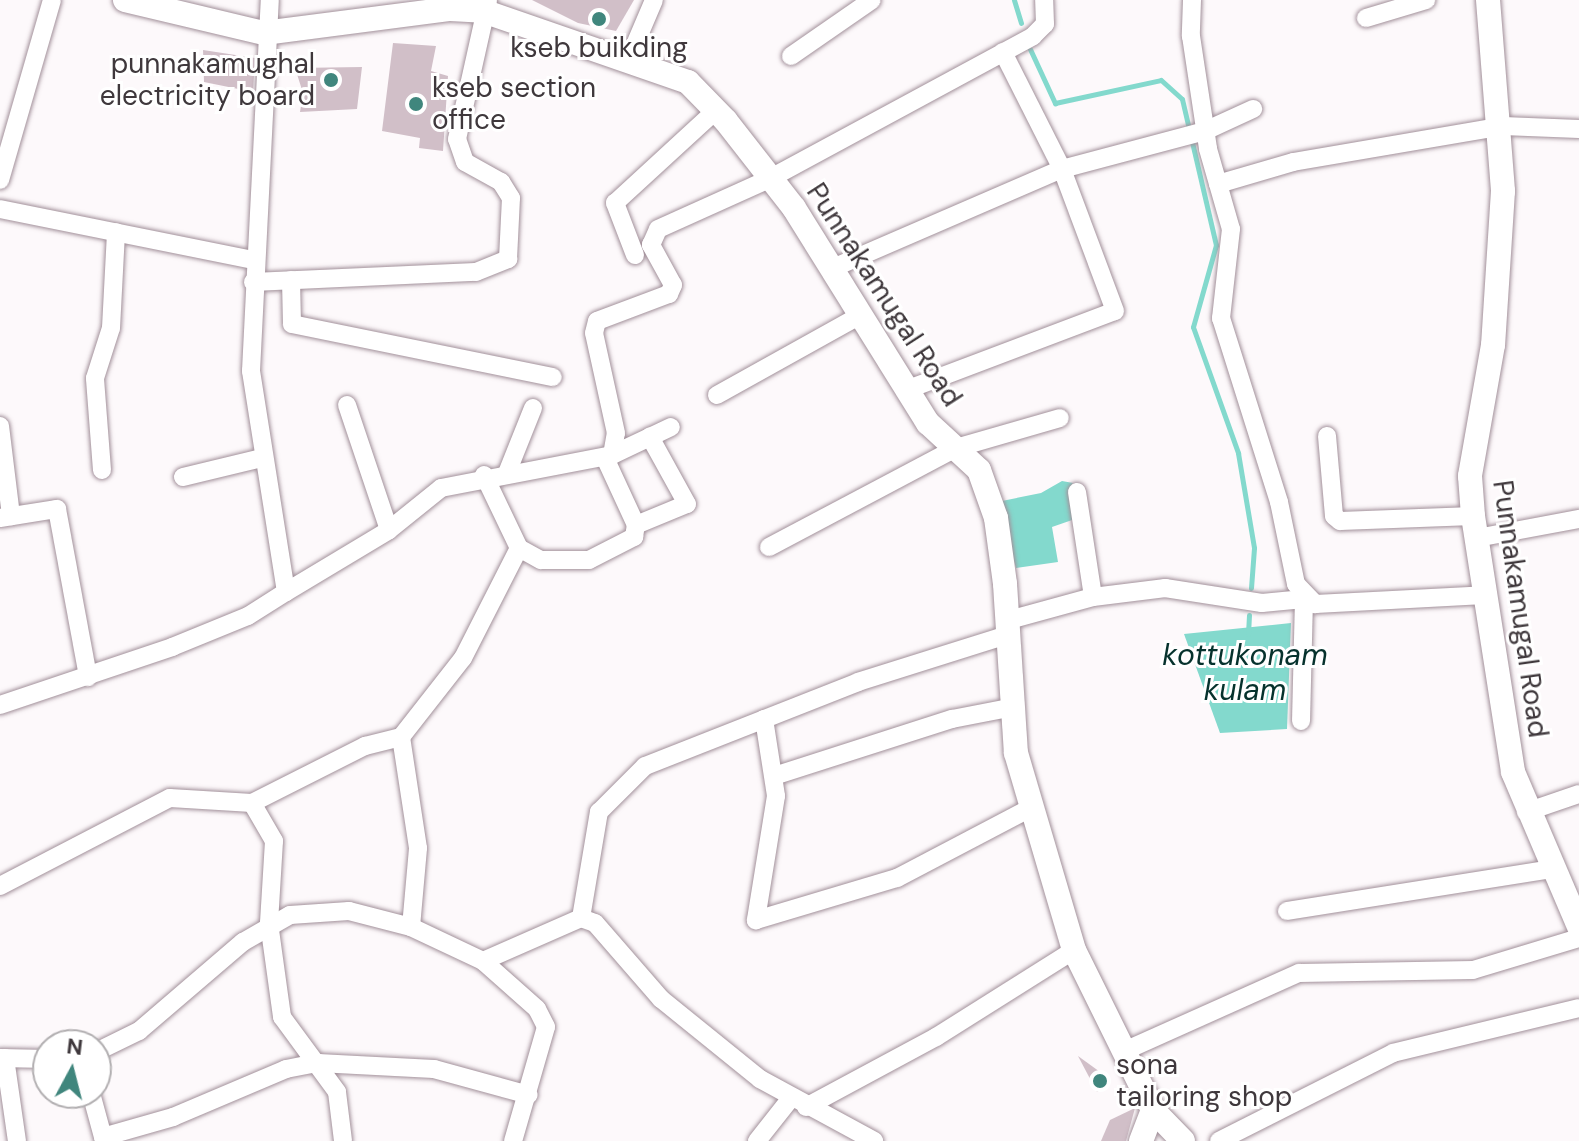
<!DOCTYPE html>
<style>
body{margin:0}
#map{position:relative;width:1579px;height:1141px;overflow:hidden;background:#fdf9fb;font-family:"DM Sans",sans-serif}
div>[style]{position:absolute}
.water>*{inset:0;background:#83d9cd}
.stream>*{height:5px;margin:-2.5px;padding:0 2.5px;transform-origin:2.5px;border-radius:2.5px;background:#83d9cd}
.building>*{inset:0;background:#d1bfc8}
.roads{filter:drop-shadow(0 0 2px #a2909a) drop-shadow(0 0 2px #a2909a)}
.minor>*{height:18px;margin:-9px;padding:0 9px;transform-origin:9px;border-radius:9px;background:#fff}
.tertiary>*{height:24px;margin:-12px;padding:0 12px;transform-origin:12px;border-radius:12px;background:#fff}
.dots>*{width:22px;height:22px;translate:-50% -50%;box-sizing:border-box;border:4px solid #fff;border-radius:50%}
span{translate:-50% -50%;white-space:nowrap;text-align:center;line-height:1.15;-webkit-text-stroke:6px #fff;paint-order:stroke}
.poi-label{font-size:28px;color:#3f383c}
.right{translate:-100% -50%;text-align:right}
.left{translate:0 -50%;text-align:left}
.street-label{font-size:28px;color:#3f383c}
.water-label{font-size:30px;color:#06322d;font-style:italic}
.north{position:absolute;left:32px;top:1029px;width:80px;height:80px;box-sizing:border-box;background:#fff;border:2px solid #b2afb1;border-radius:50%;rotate:7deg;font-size:22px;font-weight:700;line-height:32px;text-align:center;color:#3f383c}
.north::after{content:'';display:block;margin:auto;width:28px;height:36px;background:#40867d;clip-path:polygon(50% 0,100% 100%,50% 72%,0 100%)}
</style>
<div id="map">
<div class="water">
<div style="clip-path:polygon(1062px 481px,1073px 483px,1069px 489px,1075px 519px,1052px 527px,1058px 562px,1016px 568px,997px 502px,1041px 493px)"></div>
<div style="clip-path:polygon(1291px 623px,1287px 729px,1220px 733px,1184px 634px)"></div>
</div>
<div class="stream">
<div style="left:1014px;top:0;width:24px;rotate:73deg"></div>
<div style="left:1030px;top:49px;width:60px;rotate:65.2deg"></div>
<div style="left:1055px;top:103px;width:108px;rotate:-12.2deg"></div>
<div style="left:1161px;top:80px;width:28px;rotate:42deg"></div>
<div style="left:1182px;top:99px;width:150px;rotate:76.9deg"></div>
<div style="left:1216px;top:245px;width:85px;rotate:105.7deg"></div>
<div style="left:1193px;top:327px;width:134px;rotate:70.3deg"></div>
<div style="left:1238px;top:453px;width:96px;rotate:80.4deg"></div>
<div style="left:1254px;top:548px;width:40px;rotate:94.3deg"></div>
<div style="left:1248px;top:634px;width:19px;rotate:-87deg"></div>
</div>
<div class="building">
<div style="clip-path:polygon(532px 0,634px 0,616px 31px,578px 23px)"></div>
<div style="clip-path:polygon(393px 43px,436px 46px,431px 71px,448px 76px,443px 151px,419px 148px,420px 138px,382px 131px)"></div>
<div style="clip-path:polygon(203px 50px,255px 58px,253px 92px,204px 82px)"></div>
<div style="clip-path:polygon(362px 67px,357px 109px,300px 112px,303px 93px,295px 68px)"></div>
<div style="clip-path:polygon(1078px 1056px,1107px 1077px,1109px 1086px,1097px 1092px)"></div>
<div style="clip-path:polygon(1135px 1108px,1126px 1141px,1101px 1141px,1110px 1120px)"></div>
</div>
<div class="roads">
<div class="minor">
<div style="left:1192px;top:0;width:36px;rotate:92deg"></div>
<div style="left:1191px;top:36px;width:114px;rotate:81.4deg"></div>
<div style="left:1208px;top:149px;width:83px;rotate:74deg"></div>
<div style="left:1231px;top:229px;width:90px;rotate:96.4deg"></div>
<div style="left:1221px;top:318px;width:193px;rotate:72.5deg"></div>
<div style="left:1279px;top:502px;width:84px;rotate:78.3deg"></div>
<div style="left:1296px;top:584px;width:28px;rotate:46deg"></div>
<div style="left:1315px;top:604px;width:170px;rotate:-3deg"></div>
<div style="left:1366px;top:18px;width:63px;rotate:-16.7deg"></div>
<div style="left:791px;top:56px;width:98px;rotate:-34.7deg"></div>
<div style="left:628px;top:61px;width:66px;rotate:-66.9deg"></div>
<div style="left:0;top:180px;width:187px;rotate:-73.9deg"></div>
<div style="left:1218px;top:184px;width:78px;rotate:-16.3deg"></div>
<div style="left:1293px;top:162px;width:213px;rotate:-9.7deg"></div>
<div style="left:1503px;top:126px;width:76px;rotate:2.3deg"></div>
<div style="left:0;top:209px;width:258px;rotate:11.4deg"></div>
<div style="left:635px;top:255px;width:56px;rotate:-111deg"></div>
<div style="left:615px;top:203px;width:137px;rotate:-42.6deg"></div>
<div style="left:833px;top:268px;width:249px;rotate:-23.4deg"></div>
<div style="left:1062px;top:169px;width:148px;rotate:-14.9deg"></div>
<div style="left:1205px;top:131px;width:53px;rotate:-24.6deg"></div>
<div style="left:291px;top:280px;width:44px;rotate:88.7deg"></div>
<div style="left:292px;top:324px;width:266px;rotate:11.5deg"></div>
<div style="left:253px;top:282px;width:223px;rotate:-2.6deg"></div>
<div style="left:476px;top:272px;width:35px;rotate:-22deg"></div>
<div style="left:508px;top:259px;width:61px;rotate:-87.2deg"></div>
<div style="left:511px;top:198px;width:19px;rotate:-122deg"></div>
<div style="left:501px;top:182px;width:41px;rotate:-150.9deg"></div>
<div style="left:465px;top:162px;width:24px;rotate:-109deg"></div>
<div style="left:457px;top:139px;width:142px;rotate:-77.4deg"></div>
<div style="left:906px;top:390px;width:223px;rotate:-20.7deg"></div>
<div style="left:1115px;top:311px;width:152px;rotate:-110.5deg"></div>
<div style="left:1062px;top:169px;width:131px;rotate:-116.8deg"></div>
<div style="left:717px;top:395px;width:165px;rotate:-29.1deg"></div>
<div style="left:347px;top:405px;width:132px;rotate:71.4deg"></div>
<div style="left:0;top:426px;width:91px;rotate:83deg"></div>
<div style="left:1327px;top:436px;width:80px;rotate:85deg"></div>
<div style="left:1334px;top:516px;width:8px;rotate:40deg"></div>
<div style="left:1340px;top:521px;width:133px;rotate:-2.2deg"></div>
<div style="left:612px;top:455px;width:65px;rotate:-25.4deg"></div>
<div style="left:102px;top:470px;width:92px;rotate:-94.4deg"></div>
<div style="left:95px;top:378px;width:52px;rotate:-72.3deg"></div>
<div style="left:111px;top:328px;width:96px;rotate:-87deg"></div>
<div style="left:507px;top:473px;width:70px;rotate:-68.2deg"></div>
<div style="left:484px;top:475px;width:81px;rotate:64.4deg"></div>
<div style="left:183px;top:477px;width:81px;rotate:-13.5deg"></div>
<div style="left:1077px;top:492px;width:106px;rotate:81.3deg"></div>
<div style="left:0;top:518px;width:58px;rotate:-9deg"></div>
<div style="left:57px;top:509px;width:171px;rotate:79.5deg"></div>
<div style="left:636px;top:525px;width:55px;rotate:-22.4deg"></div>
<div style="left:687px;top:504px;width:77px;rotate:-118.9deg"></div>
<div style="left:1477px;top:538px;width:104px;rotate:-10.6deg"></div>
<div style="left:769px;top:547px;width:212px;rotate:-27.9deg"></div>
<div style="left:956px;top:448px;width:108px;rotate:-16.1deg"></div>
<div style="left:286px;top:592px;width:120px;rotate:-31deg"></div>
<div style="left:389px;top:530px;width:67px;rotate:-38.9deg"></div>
<div style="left:441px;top:488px;width:174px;rotate:-10.9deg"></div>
<div style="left:612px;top:455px;width:22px;rotate:-80deg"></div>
<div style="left:616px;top:433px;width:102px;rotate:-102.4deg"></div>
<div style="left:594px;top:333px;width:12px;rotate:-76deg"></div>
<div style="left:597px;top:321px;width:77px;rotate:-20.6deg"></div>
<div style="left:669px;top:294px;width:10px;rotate:-66deg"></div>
<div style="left:673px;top:285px;width:46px;rotate:-118.8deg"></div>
<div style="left:651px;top:245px;width:17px;rotate:-66deg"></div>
<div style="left:658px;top:229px;width:122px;rotate:-24.2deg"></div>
<div style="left:769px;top:179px;width:300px;rotate:-28.4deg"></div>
<div style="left:1033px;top:36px;width:17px;rotate:-45deg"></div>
<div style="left:1045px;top:24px;width:24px;rotate:-92deg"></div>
<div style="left:1009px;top:620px;width:87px;rotate:-15.3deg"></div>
<div style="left:1093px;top:597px;width:73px;rotate:-7.1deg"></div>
<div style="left:1165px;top:588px;width:98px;rotate:8.8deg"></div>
<div style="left:1262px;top:603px;width:42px;rotate:-5.4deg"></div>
<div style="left:1304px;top:599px;width:122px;rotate:91.4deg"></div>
<div style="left:0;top:705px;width:182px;rotate:-18.6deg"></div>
<div style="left:172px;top:647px;width:82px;rotate:-22.2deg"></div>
<div style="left:248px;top:616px;width:45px;rotate:-32.3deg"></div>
<div style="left:286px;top:592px;width:224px;rotate:-99deg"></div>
<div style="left:251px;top:371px;width:371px;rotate:-87.1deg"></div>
<div style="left:764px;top:719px;width:78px;rotate:81.1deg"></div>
<div style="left:776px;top:796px;width:126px;rotate:99.2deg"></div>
<div style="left:756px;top:920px;width:147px;rotate:-16.6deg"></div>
<div style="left:897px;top:878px;width:153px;rotate:-27.7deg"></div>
<div style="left:774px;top:776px;width:187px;rotate:-17.8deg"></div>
<div style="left:952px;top:719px;width:63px;rotate:-11deg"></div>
<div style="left:252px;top:803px;width:44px;rotate:59.9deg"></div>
<div style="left:274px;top:841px;width:82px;rotate:93.5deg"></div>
<div style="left:269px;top:923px;width:95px;rotate:82.1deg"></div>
<div style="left:282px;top:1017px;width:93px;rotate:53.7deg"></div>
<div style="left:337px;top:1092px;width:49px;rotate:83deg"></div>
<div style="left:1526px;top:812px;width:56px;rotate:-18.8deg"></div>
<div style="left:0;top:886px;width:191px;rotate:-27.4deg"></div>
<div style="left:170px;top:798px;width:82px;rotate:3.5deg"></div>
<div style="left:252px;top:803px;width:127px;rotate:-26.8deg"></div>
<div style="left:365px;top:746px;width:37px;rotate:-14deg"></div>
<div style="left:1287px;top:911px;width:268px;rotate:-9deg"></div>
<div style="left:581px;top:918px;width:108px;rotate:-80.4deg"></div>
<div style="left:599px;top:812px;width:65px;rotate:-45deg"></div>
<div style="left:645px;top:766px;width:229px;rotate:-21.5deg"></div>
<div style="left:858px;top:682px;width:159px;rotate:-17.5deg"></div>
<div style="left:411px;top:927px;width:79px;rotate:-84.9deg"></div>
<div style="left:418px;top:848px;width:112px;rotate:-98.7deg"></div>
<div style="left:401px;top:737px;width:100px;rotate:-51.9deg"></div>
<div style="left:463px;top:658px;width:123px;rotate:-63deg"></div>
<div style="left:519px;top:548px;width:25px;rotate:29deg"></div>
<div style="left:541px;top:560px;width:48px"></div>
<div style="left:589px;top:560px;width:51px;rotate:-27.1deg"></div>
<div style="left:634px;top:537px;width:12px;rotate:-81deg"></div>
<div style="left:636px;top:525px;width:74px;rotate:-114.8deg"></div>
<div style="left:483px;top:961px;width:72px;rotate:41.6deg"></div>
<div style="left:537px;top:1009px;width:20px;rotate:63deg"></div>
<div style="left:546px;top:1027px;width:119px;rotate:106.1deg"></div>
<div style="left:96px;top:1052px;width:48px;rotate:-26deg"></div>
<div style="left:139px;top:1031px;width:137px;rotate:-40.6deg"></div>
<div style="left:243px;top:942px;width:54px;rotate:-29.9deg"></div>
<div style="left:290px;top:915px;width:59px;rotate:-3.9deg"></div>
<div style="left:349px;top:911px;width:64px;rotate:14.5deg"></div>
<div style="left:411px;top:927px;width:80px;rotate:25.3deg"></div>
<div style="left:483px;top:961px;width:107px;rotate:-23.7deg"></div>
<div style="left:581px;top:918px;width:15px;rotate:20deg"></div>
<div style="left:595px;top:923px;width:101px;rotate:49deg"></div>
<div style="left:661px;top:999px;width:127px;rotate:38.9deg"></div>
<div style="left:760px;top:1079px;width:130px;rotate:28.5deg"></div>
<div style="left:1122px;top:1052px;width:194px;rotate:-24.1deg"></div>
<div style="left:1299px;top:973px;width:174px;rotate:-1deg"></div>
<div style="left:1473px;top:970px;width:111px;rotate:-16.8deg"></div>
<div style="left:0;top:1058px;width:48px;rotate:1.2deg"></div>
<div style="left:5px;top:1058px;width:84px;rotate:81.8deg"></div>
<div style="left:91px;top:1093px;width:50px;rotate:74.8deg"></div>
<div style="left:806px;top:1107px;width:148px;rotate:-28.3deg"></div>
<div style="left:936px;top:1037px;width:163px;rotate:-32.2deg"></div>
<div style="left:103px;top:1137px;width:73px;rotate:-15.9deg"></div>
<div style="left:173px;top:1117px;width:123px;rotate:-23deg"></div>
<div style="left:286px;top:1069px;width:33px;rotate:-11deg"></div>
<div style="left:318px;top:1063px;width:116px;rotate:3deg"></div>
<div style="left:434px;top:1069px;width:98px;rotate:15.3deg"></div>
<div style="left:757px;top:1141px;width:55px;rotate:-51.7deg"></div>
<div style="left:1219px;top:1141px;width:195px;rotate:-26.8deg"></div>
<div style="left:1393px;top:1053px;width:191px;rotate:-13.6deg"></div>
</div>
<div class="tertiary">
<div style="left:125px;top:0;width:143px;rotate:13.4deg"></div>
<div style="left:264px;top:33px;width:188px;rotate:-7.4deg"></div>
<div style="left:450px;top:9px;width:33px;rotate:3deg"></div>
<div style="left:483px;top:11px;width:217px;rotate:19.1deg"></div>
<div style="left:688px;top:82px;width:54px;rotate:45.7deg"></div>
<div style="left:726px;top:121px;width:110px;rotate:52deg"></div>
<div style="left:794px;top:208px;width:253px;rotate:58.1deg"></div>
<div style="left:928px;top:423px;width:69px;rotate:42.7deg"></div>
<div style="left:979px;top:470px;width:51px;rotate:70.5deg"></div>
<div style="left:996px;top:518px;width:67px;rotate:82.2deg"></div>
<div style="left:1005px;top:584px;width:169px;rotate:86.3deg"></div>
<div style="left:1016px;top:753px;width:205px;rotate:73.6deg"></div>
<div style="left:1074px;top:950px;width:178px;rotate:63.7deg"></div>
<div style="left:1153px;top:1110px;width:43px;rotate:45.9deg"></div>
<div style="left:1488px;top:0;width:192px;rotate:85.5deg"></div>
<div style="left:1503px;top:191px;width:154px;rotate:93.7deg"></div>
<div style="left:1493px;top:345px;width:133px;rotate:100deg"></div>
<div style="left:1470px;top:476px;width:40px;rotate:85.7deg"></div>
<div style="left:1473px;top:516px;width:259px;rotate:81.1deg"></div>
<div style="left:1513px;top:772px;width:168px;rotate:66.9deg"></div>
<div style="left:1141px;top:1141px;width:33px;rotate:-69deg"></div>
</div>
</div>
<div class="dots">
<div style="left:599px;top:19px;background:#40867d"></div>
<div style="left:331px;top:80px;background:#40867d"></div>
<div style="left:416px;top:104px;background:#40867d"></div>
<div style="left:1100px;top:1081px;background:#40867d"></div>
</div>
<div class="poi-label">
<span style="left:599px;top:48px">kseb buikding</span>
<span class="right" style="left:315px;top:80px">punnakamughal<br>electricity board</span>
<span class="left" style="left:432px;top:104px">kseb section<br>office</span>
<span class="left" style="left:1116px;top:1081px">sona<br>tailoring shop</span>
</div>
<div class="street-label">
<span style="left:884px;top:295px;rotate:57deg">Punnakamugal Road</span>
<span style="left:1520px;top:609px;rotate:82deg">Punnakamugal Road</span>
</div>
<div class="water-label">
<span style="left:1245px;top:672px">kottukonam<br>kulam</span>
</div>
<div class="north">N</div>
</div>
